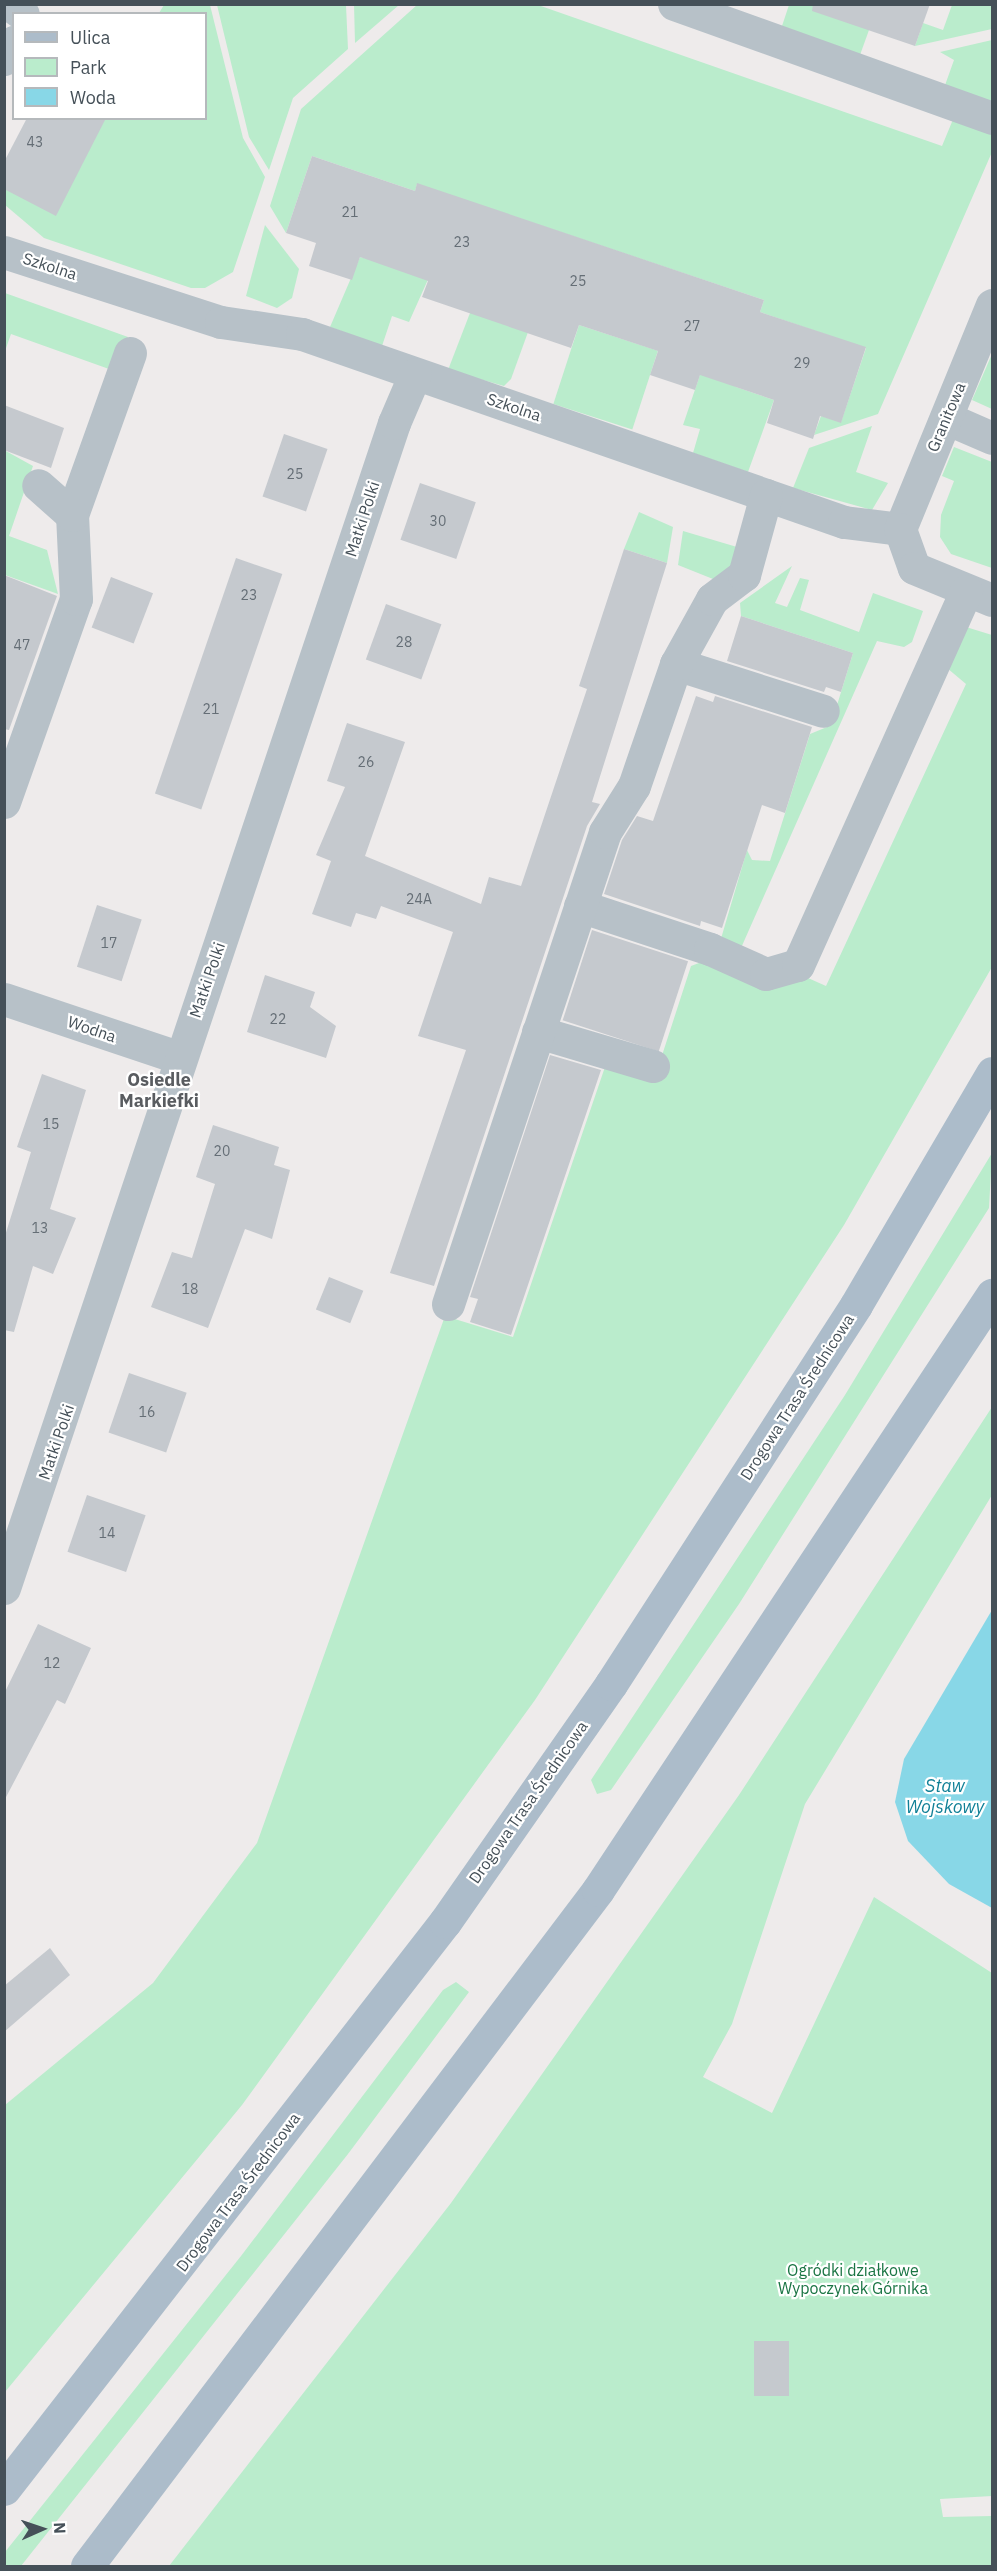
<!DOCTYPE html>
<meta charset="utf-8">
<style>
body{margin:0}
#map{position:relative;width:997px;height:2571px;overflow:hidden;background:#eeebeb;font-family:"IBM Plex Sans",sans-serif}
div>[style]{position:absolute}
.green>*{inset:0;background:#baeccc;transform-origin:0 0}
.water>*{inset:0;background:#88d7e7}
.building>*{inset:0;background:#c5c9ce;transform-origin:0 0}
.minor>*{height:33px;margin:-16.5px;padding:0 16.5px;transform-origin:16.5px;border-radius:16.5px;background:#b7c1c8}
.major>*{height:33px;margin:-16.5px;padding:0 16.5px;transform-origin:16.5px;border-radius:16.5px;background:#acbcca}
span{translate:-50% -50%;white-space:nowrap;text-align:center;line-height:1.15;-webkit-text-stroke:4.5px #fff;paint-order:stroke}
.number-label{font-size:14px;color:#656e76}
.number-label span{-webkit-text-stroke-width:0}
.street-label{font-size:16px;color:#455058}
.park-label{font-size:16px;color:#1a7544}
.neighbourhood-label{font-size:18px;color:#595c60;font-weight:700}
.water-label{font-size:18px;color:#118097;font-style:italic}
.frame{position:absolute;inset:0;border:6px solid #455058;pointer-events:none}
.legend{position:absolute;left:12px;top:12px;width:195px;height:108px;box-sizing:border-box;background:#fff;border:2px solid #b5b9bc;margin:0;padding:8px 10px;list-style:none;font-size:18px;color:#455058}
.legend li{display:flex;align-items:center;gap:12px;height:30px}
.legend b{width:30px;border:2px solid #b5b9bc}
.north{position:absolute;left:12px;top:2499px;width:60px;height:60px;-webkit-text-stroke:4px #fff;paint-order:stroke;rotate:87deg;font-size:16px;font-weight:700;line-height:24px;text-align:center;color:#455058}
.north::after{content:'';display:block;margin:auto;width:21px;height:27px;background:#455058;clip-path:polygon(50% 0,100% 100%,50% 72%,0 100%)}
</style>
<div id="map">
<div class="green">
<div style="clip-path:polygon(354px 4px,399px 4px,399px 5px,355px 43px)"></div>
<div style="clip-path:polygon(869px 4px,869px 30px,860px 55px,782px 26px,789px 5px)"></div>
<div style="clip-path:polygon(164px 5px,210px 5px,243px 138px,265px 177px,233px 272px,205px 288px,191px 288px,44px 238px,5px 205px,4px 189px,106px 119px,206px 118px,206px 14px,159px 13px)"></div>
<div style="clip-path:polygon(217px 5px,346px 5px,348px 49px,293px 98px,269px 170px,249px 137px)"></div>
<div style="clip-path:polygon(417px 5px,538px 5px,942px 146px,954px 117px,992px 130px,992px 152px,878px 414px,814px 435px,821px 416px,841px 422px,866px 348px,760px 312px,764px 300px,417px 184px,415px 191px,312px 156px,286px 233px,270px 206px,301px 109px)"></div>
<div style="clip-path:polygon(952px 5px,992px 5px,992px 29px,915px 46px,923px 23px,943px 30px)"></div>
<div style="clip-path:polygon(992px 40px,992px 103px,944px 88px,954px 60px,940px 52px)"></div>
<div style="clip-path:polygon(265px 225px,299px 269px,292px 298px,277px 308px,246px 296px)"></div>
<div style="clip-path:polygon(360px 257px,430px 275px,409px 322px,392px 316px,382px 346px,330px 327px)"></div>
<div style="clip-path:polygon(5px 293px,128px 337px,109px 369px,11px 334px,5px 351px)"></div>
<div style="clip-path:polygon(536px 310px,511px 379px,504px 386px,448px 370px,470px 313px)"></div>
<div style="left:579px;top:325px;width:83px;height:83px;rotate:18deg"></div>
<div style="clip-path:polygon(992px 354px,992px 409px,972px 400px)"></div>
<div style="clip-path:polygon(703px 366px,736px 387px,774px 400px,748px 472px,693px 453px,700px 429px,683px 425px)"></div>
<div style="clip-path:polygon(872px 426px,856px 472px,888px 483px,872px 510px,793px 488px,809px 448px)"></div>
<div style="clip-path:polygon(954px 447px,992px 462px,992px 568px,951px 554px,940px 537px,941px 515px,954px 481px,942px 476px)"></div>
<div style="clip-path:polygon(4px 450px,33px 466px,9px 536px,47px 550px,58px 594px,5px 575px)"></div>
<div style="clip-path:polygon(639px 512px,673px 527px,667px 563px,624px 549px)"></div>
<div style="clip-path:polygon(683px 531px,767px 556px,723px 583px,678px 565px)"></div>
<div style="clip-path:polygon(792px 566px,775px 603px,787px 607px,800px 578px,809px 580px,800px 610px,859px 632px,873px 593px,923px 611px,912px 642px,904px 647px,877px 641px,741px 948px,826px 986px,966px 684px,947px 668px,966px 627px,992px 635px,992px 967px,844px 1225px,535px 1700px,242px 2105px,5px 2392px,5px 2105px,153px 1983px,257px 1843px,445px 1316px,513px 1337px,606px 1064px,655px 1077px,691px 966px,739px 948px,720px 942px,747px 850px,752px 860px,770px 861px,810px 734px,827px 727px,834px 715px,853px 653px,741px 616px,740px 603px)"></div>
<div style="clip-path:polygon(992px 1153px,989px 1208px,739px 1604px,611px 1790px,597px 1794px,591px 1780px,845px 1395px)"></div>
<div style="clip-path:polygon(992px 1407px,992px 1495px,805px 1804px,732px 2024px,703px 2077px,772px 2113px,874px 1897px,992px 1973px,992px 2496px,940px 2499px,943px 2517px,992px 2516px,992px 2566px,169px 2566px,451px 2203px,739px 1795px)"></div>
<div style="clip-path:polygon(456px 1982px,469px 1992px,348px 2154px,21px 2566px,5px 2566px,5px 2552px,241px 2256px,443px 1990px)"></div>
</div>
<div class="water">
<div style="clip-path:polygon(992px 1610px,992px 1908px,949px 1884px,908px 1841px,895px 1802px,904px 1759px)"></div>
</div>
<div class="building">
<div style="clip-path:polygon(813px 4px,930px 4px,915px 46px,812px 11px)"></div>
<div style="clip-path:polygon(27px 118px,106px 118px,56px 216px,4px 189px,4px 162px)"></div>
<div style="clip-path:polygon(312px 156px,415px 191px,417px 183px,764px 300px,760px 312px,866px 347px,841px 423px,820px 416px,813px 439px,767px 423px,774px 400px,700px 375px,695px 390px,650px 375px,658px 351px,579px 325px,571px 348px,422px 297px,428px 281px,360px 257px,352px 280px,309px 266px,316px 243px,286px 233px)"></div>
<div style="clip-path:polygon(4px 405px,64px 428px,51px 468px,4px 450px)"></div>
<div style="left:284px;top:434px;width:46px;height:66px;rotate:19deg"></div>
<div style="left:420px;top:483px;width:59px;height:60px;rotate:19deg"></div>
<div style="clip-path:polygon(624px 549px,667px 563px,592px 802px,600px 804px,587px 826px,434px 1286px,390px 1273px,466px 1050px,418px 1036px,453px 932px,381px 906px,376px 919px,356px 913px,351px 927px,312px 914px,331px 861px,316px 855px,345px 787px,327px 781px,347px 723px,405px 742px,365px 856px,481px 904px,489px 877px,521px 886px,587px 689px,579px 686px)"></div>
<div style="left:236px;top:558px;width:49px;height:249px;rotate:19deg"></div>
<div style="clip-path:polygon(4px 575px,57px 596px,9px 730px,4px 729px)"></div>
<div style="left:111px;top:577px;width:45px;height:54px;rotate:21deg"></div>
<div style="left:386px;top:604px;width:59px;height:59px;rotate:20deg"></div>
<div style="clip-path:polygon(741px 616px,853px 653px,841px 692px,826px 687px,824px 692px,727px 661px)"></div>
<div style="clip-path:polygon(696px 696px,713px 702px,715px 696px,812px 727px,785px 813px,762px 805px,722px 928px,701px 921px,700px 926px,604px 894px,622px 840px,637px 816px,653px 821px)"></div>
<div style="left:97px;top:905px;width:47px;height:65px;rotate:18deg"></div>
<div style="left:592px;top:930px;width:101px;height:95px;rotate:18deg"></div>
<div style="clip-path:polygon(265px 975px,315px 992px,310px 1007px,336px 1026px,326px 1058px,247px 1032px)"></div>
<div style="clip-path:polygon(550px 1055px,601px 1070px,511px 1335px,470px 1322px,478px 1299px,470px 1297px)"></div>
<div style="clip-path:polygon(42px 1074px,86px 1090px,50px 1209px,76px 1218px,53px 1274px,33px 1266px,14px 1332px,4px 1330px,4px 1239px,31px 1152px,17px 1147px)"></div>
<div style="clip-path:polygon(213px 1125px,279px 1147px,274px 1165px,290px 1170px,272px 1239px,245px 1229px,208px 1328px,151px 1307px,172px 1252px,192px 1258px,215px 1184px,196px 1177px)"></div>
<div style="left:329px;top:1277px;width:37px;height:35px;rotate:22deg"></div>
<div style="left:129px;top:1373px;width:61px;height:63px;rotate:19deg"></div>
<div style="left:87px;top:1495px;width:62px;height:60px;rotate:19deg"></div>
<div style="clip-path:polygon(38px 1624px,91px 1648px,65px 1704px,57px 1700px,4px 1801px,4px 1694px)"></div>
<div style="clip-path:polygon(50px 1948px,70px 1975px,4px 2032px,4px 1986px)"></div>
<div style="left:754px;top:2341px;width:35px;height:55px"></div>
</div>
<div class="minor">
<div style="left:9px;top:4px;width:17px;rotate:36deg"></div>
<div style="left:674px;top:4px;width:338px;rotate:19.7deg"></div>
<div style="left:4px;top:59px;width:20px;rotate:-60deg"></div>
<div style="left:4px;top:252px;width:228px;rotate:17.9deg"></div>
<div style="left:221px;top:322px;width:82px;rotate:8.4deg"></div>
<div style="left:302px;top:334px;width:574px;rotate:19.13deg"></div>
<div style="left:844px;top:522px;width:56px;rotate:7.1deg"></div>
<div style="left:946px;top:418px;width:50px;rotate:23.5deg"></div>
<div style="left:72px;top:515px;width:172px;rotate:-70.3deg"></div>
<div style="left:900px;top:529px;width:242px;rotate:-67.7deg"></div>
<div style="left:900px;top:529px;width:41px;rotate:70.3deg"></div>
<div style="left:914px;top:568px;width:84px;rotate:22.3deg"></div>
<div style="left:676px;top:664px;width:154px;rotate:17.7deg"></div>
<div style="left:4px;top:802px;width:215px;rotate:-70.5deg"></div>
<div style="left:76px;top:599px;width:84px;rotate:-92.7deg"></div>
<div style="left:72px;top:515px;width:45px;rotate:-138.6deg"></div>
<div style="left:580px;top:906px;width:137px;rotate:18.3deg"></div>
<div style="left:710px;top:949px;width:61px;rotate:24.1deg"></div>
<div style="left:766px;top:974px;width:33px;rotate:-16deg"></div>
<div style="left:798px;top:965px;width:410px;rotate:-65.8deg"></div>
<div style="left:4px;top:999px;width:186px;rotate:18.5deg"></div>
<div style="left:538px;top:1032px;width:120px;rotate:16.5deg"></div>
<div style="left:448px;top:1304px;width:497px;rotate:-71.6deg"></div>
<div style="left:605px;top:832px;width:54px;rotate:-57.8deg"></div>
<div style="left:634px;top:786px;width:129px;rotate:-71deg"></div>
<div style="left:676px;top:664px;width:74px;rotate:-61deg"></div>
<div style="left:712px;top:599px;width:40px;rotate:-37deg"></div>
<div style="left:744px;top:575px;width:83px;rotate:-74.6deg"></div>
<div style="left:4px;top:1588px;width:1229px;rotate:-71.49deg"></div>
<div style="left:394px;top:423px;width:53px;rotate:-66.8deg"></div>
</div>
<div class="major">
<div style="left:4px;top:2489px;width:718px;rotate:-52.13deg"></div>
<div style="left:445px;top:1922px;width:290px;rotate:-55.1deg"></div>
<div style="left:611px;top:1684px;width:451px;rotate:-57.1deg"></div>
<div style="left:856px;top:1305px;width:269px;rotate:-59.6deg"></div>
<div style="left:87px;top:2566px;width:847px;rotate:-52.91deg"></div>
<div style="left:598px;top:1890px;width:714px;rotate:-56.49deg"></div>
</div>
<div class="number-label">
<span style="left:35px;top:142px">43</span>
<span style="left:350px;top:212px">21</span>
<span style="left:462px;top:242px">23</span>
<span style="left:578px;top:281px">25</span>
<span style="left:692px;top:326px">27</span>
<span style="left:802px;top:363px">29</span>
<span style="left:295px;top:474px">25</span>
<span style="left:438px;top:521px">30</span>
<span style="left:249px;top:595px">23</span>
<span style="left:404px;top:642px">28</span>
<span style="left:22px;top:645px">47</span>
<span style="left:211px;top:709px">21</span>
<span style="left:366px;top:762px">26</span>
<span style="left:419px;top:899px">24A</span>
<span style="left:109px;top:943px">17</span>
<span style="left:278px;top:1019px">22</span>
<span style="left:51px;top:1124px">15</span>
<span style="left:222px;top:1151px">20</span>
<span style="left:40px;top:1228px">13</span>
<span style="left:190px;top:1289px">18</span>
<span style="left:147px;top:1412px">16</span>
<span style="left:107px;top:1533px">14</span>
<span style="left:52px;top:1663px">12</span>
</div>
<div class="street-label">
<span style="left:50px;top:266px;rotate:18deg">Szkolna</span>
<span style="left:514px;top:407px;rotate:19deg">Szkolna</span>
<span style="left:946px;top:417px;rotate:-67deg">Granitowa</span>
<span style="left:362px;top:519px;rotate:-72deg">Matki Polki</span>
<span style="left:207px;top:980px;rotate:-71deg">Matki Polki</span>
<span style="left:92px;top:1029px;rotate:19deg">Wodna</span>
<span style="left:797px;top:1397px;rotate:-57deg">Drogowa Trasa Średnicowa</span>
<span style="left:56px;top:1442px;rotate:-71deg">Matki Polki</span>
<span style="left:528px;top:1802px;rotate:-55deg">Drogowa Trasa Średnicowa</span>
<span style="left:238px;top:2192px;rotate:-53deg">Drogowa Trasa Średnicowa</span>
</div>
<div class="park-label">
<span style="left:853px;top:2279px">Ogródki działkowe<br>Wypoczynek Górnika</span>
</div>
<div class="neighbourhood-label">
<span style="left:159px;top:1091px">Osiedle<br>Markiefki</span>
</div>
<div class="water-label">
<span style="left:945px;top:1797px">Staw<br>Wojskowy</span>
</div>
<div class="frame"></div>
<ul class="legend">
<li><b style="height:8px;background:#acbcca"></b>Ulica</li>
<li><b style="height:16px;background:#baeccc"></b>Park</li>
<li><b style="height:16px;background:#88d7e7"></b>Woda</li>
</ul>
<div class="north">N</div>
</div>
